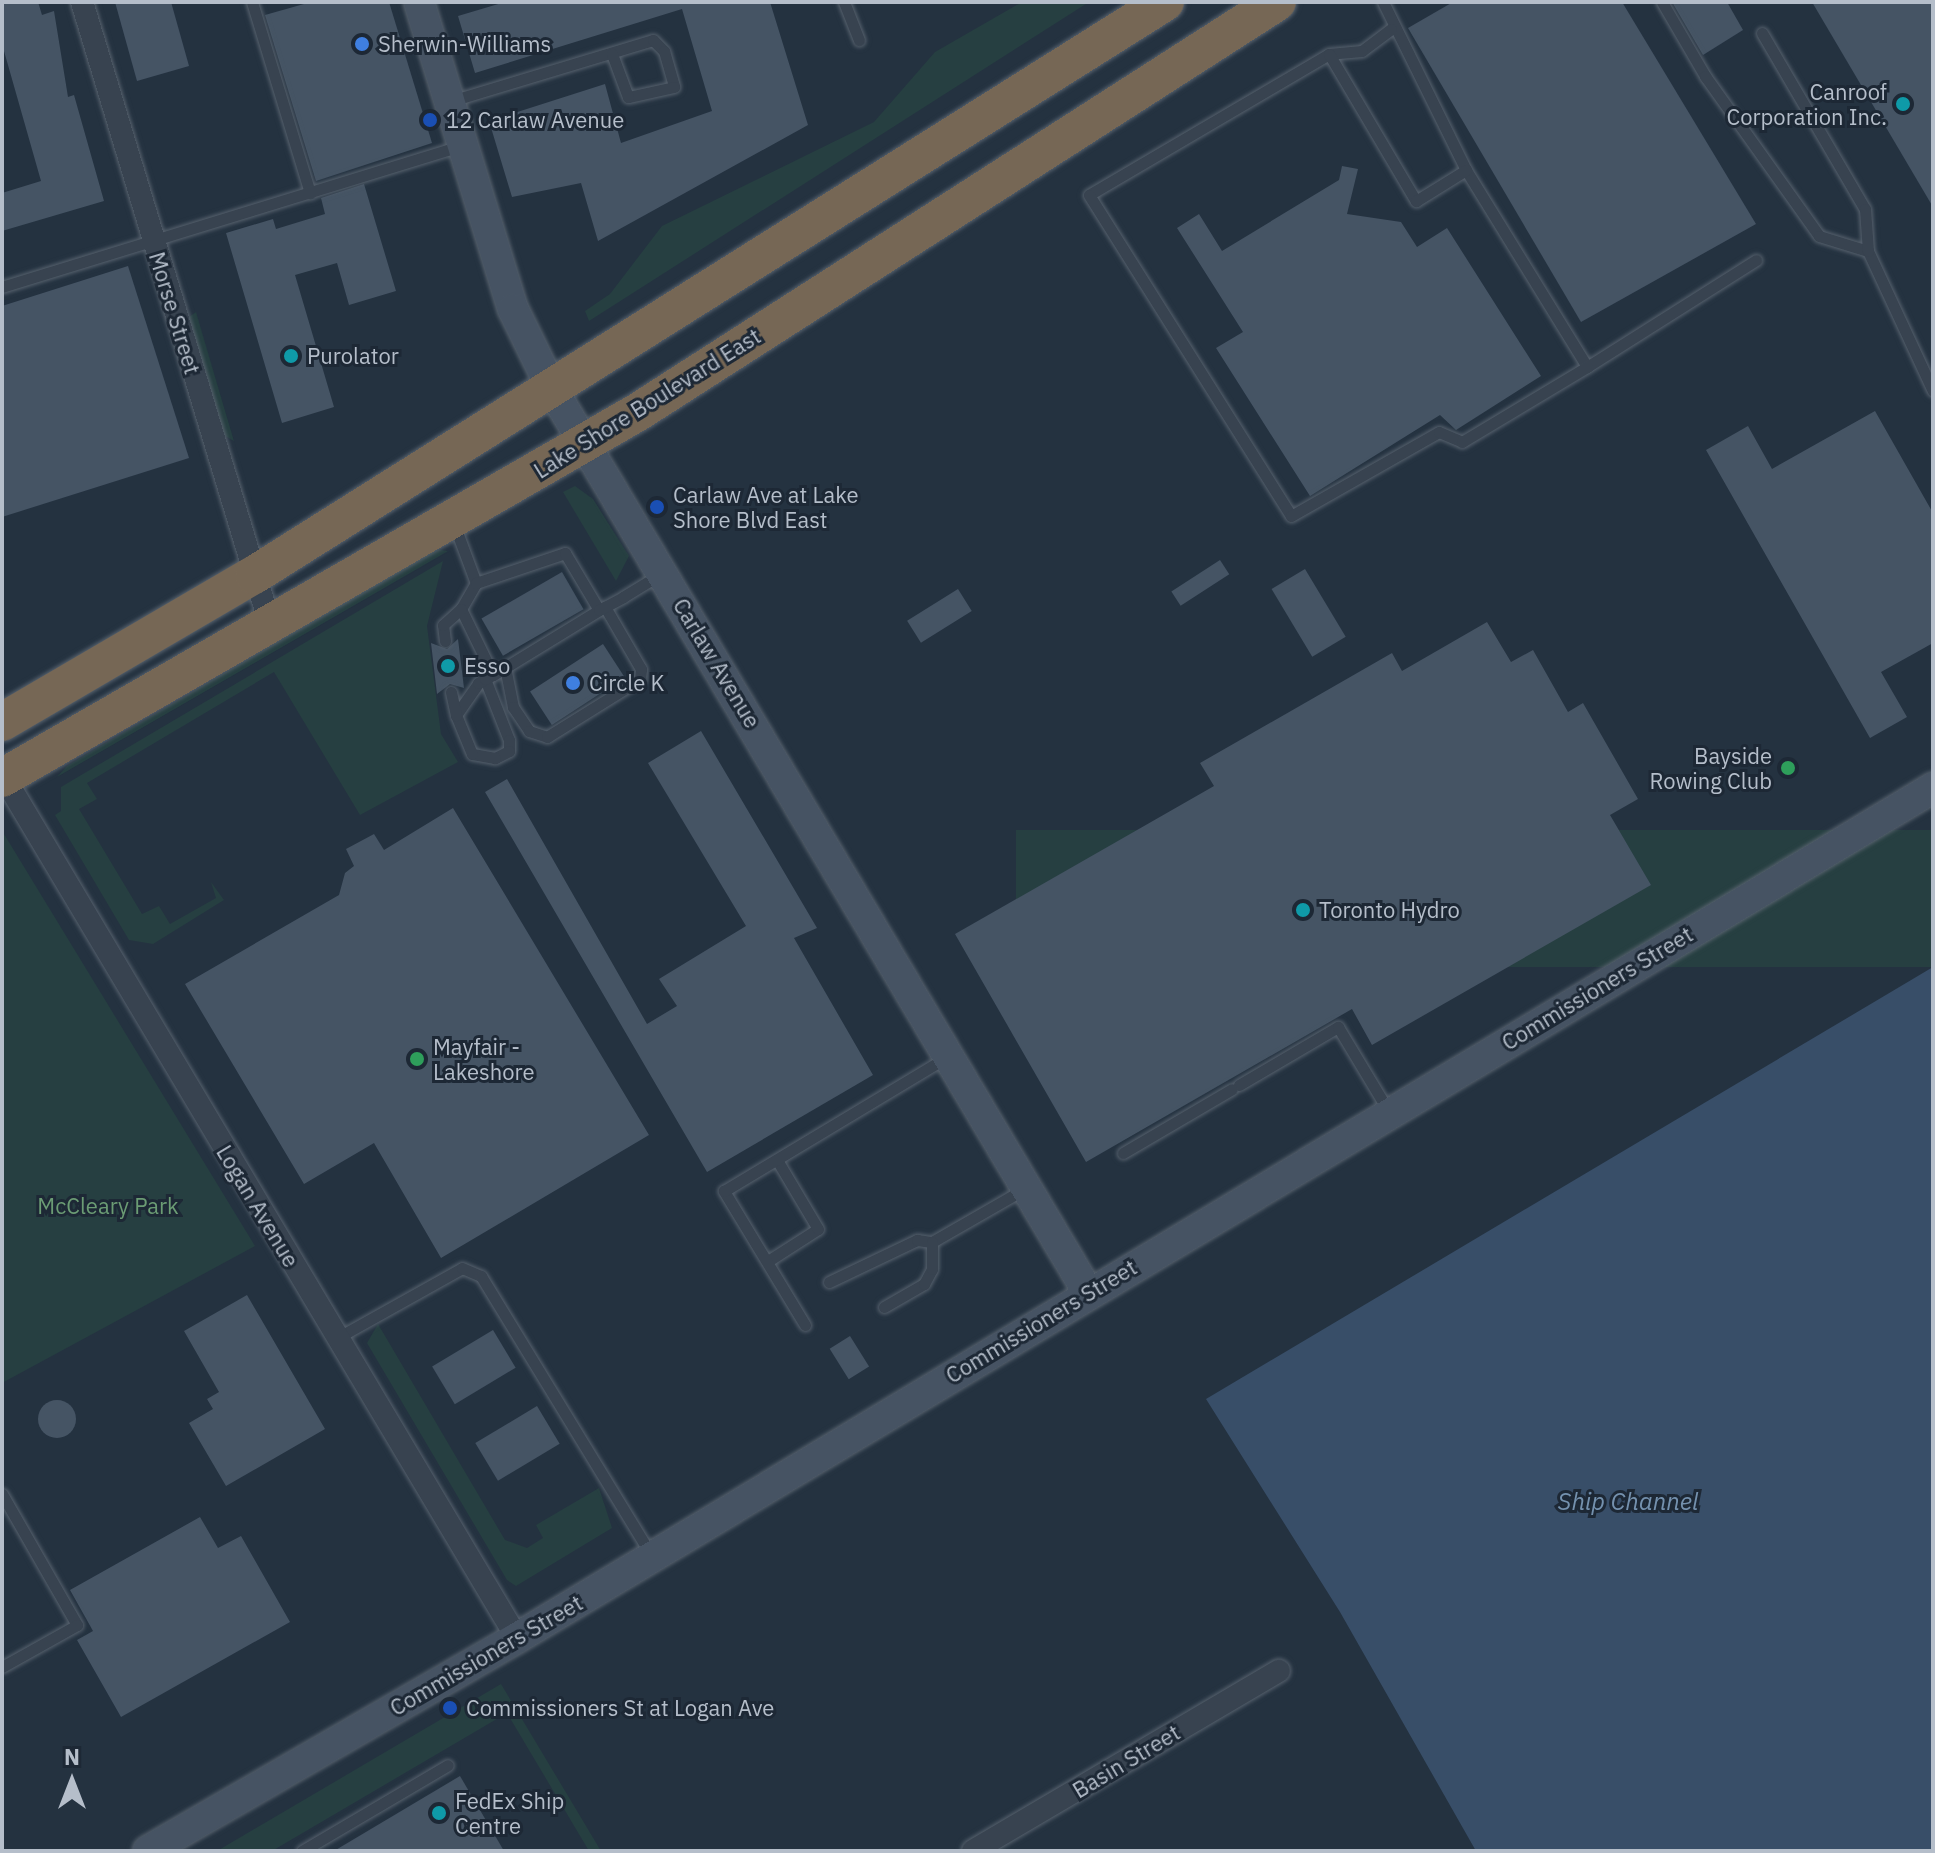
<!DOCTYPE html>
<style>
body{margin:0}
#map{position:relative;width:1935px;height:1853px;overflow:hidden;background:#243240;font-family:"IBM Plex Sans",sans-serif}
div>[style]{position:absolute}
.green>*{inset:0;background:#263f41;transform-origin:0 0}
.water>*{inset:0;background:#384e68}
.building>*{inset:0;background:#455464;transform-origin:0 0}
.round{border-radius:50%}
.roads{filter:drop-shadow(0 0 2px #56616d) drop-shadow(0 0 2px #56616d)}
.lane>*{height:11px;margin:-5.5px;padding:0 5.5px;transform-origin:5.5px;border-radius:5.5px;background:#384350}
.street>*{height:22px;margin:-11px;padding:0 11px;transform-origin:11px;border-radius:11px;background:#384350}
.secondary>*{height:30px;margin:-15px;padding:0 15px;transform-origin:15px;border-radius:15px;background:#465363}
.highway>*{height:38px;margin:-19px;padding:0 19px;transform-origin:19px;border-radius:19px;background:#766755}
.dots>*{width:22px;height:22px;translate:-50% -50%;box-sizing:border-box;border:4px solid #1d2835;border-radius:50%}
span{translate:-50% -50%;white-space:nowrap;text-align:center;line-height:1.15;-webkit-text-stroke:6px #1d2835;paint-order:stroke}
.poi-label{font-size:22px;color:#b5beca}
.left{translate:0 -50%;text-align:left}
.right{translate:-100% -50%;text-align:right}
.street-label{font-size:22px;color:#b5beca}
.park-label{font-size:22px;color:#6b9c74}
.water-label{font-size:24px;color:#7491ae;font-style:italic}
.frame{position:absolute;inset:0;border:4px solid #b5beca;pointer-events:none}
.north{position:absolute;left:32px;top:1741px;width:80px;height:80px;-webkit-text-stroke:6px #1d2835;paint-order:stroke;rotate:0deg;font-size:22px;font-weight:700;line-height:32px;text-align:center;color:#b5beca}
.north::after{content:'';display:block;margin:auto;width:28px;height:36px;background:#b5beca;clip-path:polygon(50% 0,100% 100%,50% 72%,0 100%)}
</style>
<div id="map">
<div class="green">
<div style="clip-path:polygon(1022px 2px,1089px 2px,589px 321px,585px 311px,610px 294px,662px 226px,874px 122px,935px 52px)"></div>
<div style="clip-path:polygon(196px 312px,234px 441px,225px 436px,189px 317px)"></div>
<div style="clip-path:polygon(575px 486px,593px 499px,629px 556px,616px 581px,563px 492px)"></div>
<div style="clip-path:polygon(434px 549px,448px 551px,57px 777px,67px 766px)"></div>
<div style="clip-path:polygon(443px 561px,427px 626px,441px 734px,458px 762px,360px 815px,274px 672px,87px 783px,97px 799px,79px 809px,142px 914px,159px 906px,170px 924px,216px 898px,211px 882px,224px 900px,153px 944px,129px 940px,55px 815px,61px 811px,61px 787px)"></div>
<div style="left:1933px;top:830px;width:137px;height:917px;rotate:90deg"></div>
<div style="clip-path:polygon(4px 834px,255px 1246px,2px 1383px,2px 836px)"></div>
<div style="clip-path:polygon(378px 1324px,505px 1540px,527px 1548px,543px 1538px,536px 1525px,599px 1488px,612px 1528px,516px 1586px,507px 1580px,367px 1343px)"></div>
<div style="clip-path:polygon(501px 1684px,601px 1851px,589px 1851px,507px 1713px,272px 1851px,217px 1851px)"></div>
</div>
<div class="water">
<div style="clip-path:polygon(1933px 967px,1933px 1851px,1476px 1851px,1340px 1612px,1206px 1399px)"></div>
</div>
<div class="building">
<div style="clip-path:polygon(2px 2px,38px 2px,42px 15px,54px 11px,68px 97px,74px 95px,104px 201px,2px 231px,2px 193px,41px 181px,2px 44px)"></div>
<div style="clip-path:polygon(115px 2px,171px 2px,189px 66px,137px 81px)"></div>
<div style="clip-path:polygon(311px 2px,389px 2px,432px 143px,316px 181px,265px 15px)"></div>
<div style="clip-path:polygon(505px 2px,770px 2px,808px 125px,598px 241px,581px 183px,512px 197px,489px 121px,605px 84px,621px 143px,712px 111px,682px 9px,475px 73px,458px 16px)"></div>
<div style="clip-path:polygon(1453px 2px,1622px 2px,1756px 224px,1581px 322px,1408px 28px)"></div>
<div style="clip-path:polygon(1672px 2px,1727px 2px,1743px 30px,1703px 55px)"></div>
<div style="clip-path:polygon(1812px 2px,1933px 2px,1933px 207px)"></div>
<div style="clip-path:polygon(1342px 166px,1358px 169px,1347px 214px,1401px 222px,1417px 247px,1447px 228px,1541px 376px,1456px 430px,1440px 415px,1310px 496px,1216px 348px,1243px 332px,1177px 228px,1199px 214px,1222px 251px,1339px 180px)"></div>
<div style="clip-path:polygon(364px 184px,396px 291px,349px 305px,337px 263px,295px 275px,334px 407px,282px 423px,226px 233px,273px 219px,276px 229px,325px 214px,321px 198px)"></div>
<div style="clip-path:polygon(128px 266px,189px 458px,2px 517px,2px 306px)"></div>
<div style="clip-path:polygon(1875px 411px,1933px 513px,1933px 643px,1881px 672px,1907px 717px,1870px 738px,1706px 450px,1748px 426px,1772px 469px)"></div>
<div style="left:1220px;top:560px;width:17px;height:58px;rotate:57deg"></div>
<div style="left:1305px;top:569px;width:79px;height:39px;rotate:59deg"></div>
<div style="left:562px;top:572px;width:43px;height:93px;rotate:60deg"></div>
<div style="left:958px;top:589px;width:26px;height:60px;rotate:58deg"></div>
<div style="clip-path:polygon(1487px 622px,1511px 662px,1533px 650px,1568px 712px,1583px 703px,1638px 799px,1610px 815px,1651px 885px,1372px 1045px,1352px 1009px,1086px 1162px,955px 934px,1214px 786px,1200px 763px,1392px 653px,1402px 671px)"></div>
<div style="clip-path:polygon(458px 639px,464px 688px,450px 684px,437px 694px,431px 643px,447px 649px)"></div>
<div style="left:603px;top:644px;width:40px;height:87px;rotate:57deg"></div>
<div style="clip-path:polygon(701px 731px,817px 928px,794px 938px,873px 1075px,707px 1172px,485px 792px,507px 779px,647px 1024px,677px 1006px,659px 979px,746px 926px,648px 763px)"></div>
<div style="clip-path:polygon(453px 808px,649px 1135px,441px 1258px,374px 1143px,304px 1184px,185px 984px,339px 895px,345px 873px,354px 866px,346px 849px,374px 834px,384px 850px)"></div>
<div style="clip-path:polygon(247px 1295px,325px 1429px,226px 1486px,189px 1423px,213px 1409px,207px 1399px,219px 1392px,184px 1331px)"></div>
<div style="left:493px;top:1330px;width:44px;height:71px;rotate:59deg"></div>
<div style="left:850px;top:1336px;width:36px;height:24px;rotate:58deg"></div>
<div class="round" style="left:38px;top:1400px;width:38px;height:38px"></div>
<div style="left:537px;top:1406px;width:44px;height:72px;rotate:59deg"></div>
<div style="clip-path:polygon(200px 1517px,218px 1548px,241px 1536px,290px 1622px,121px 1717px,77px 1640px,93px 1631px,70px 1590px)"></div>
<div style="clip-path:polygon(460px 1776px,504px 1851px,334px 1851px)"></div>
</div>
<div class="roads">
<div class="lane">
<div style="left:252px;top:2px;width:200px;rotate:73.1deg"></div>
<div style="left:844px;top:2px;width:41px;rotate:68.5deg"></div>
<div style="left:1383px;top:2px;width:187px;rotate:63.7deg"></div>
<div style="left:1466px;top:170px;width:231px;rotate:58.4deg"></div>
<div style="left:1587px;top:367px;width:200px;rotate:-32.3deg"></div>
<div style="left:1662px;top:2px;width:86px;rotate:59.8deg"></div>
<div style="left:1705px;top:76px;width:196px;rotate:54.5deg"></div>
<div style="left:1819px;top:236px;width:51px;rotate:17deg"></div>
<div style="left:1868px;top:251px;width:154px;rotate:65.1deg"></div>
<div style="left:1391px;top:29px;width:36px;rotate:143deg"></div>
<div style="left:1362px;top:51px;width:33px;rotate:175deg"></div>
<div style="left:1329px;top:54px;width:278px;rotate:149.6deg"></div>
<div style="left:1089px;top:195px;width:379px;rotate:57.8deg"></div>
<div style="left:1291px;top:516px;width:170px;rotate:-29.6deg"></div>
<div style="left:1439px;top:432px;width:25px;rotate:23deg"></div>
<div style="left:1462px;top:442px;width:146px;rotate:-31deg"></div>
<div style="left:1762px;top:33px;width:204px;rotate:59.7deg"></div>
<div style="left:1865px;top:209px;width:42px;rotate:85.9deg"></div>
<div style="left:1329px;top:54px;width:171px;rotate:59.4deg"></div>
<div style="left:1416px;top:201px;width:59px;rotate:-31.8deg"></div>
<div style="left:451px;top:101px;width:211px;rotate:-16.8deg"></div>
<div style="left:653px;top:40px;width:16px;rotate:45deg"></div>
<div style="left:664px;top:51px;width:37px;rotate:74deg"></div>
<div style="left:674px;top:87px;width:47px;rotate:167.7deg"></div>
<div style="left:628px;top:97px;width:46px;rotate:-110.4deg"></div>
<div style="left:2px;top:287px;width:479px;rotate:-17.1deg"></div>
<div style="left:454px;top:524px;width:63px;rotate:69.6deg"></div>
<div style="left:476px;top:583px;width:30px;rotate:120deg"></div>
<div style="left:461px;top:609px;width:73px;rotate:64.1deg"></div>
<div style="left:476px;top:583px;width:94px;rotate:-18.6deg"></div>
<div style="left:565px;top:553px;width:66px;rotate:59.2deg"></div>
<div style="left:445px;top:641px;width:16px;rotate:-97deg"></div>
<div style="left:443px;top:625px;width:24px;rotate:-42deg"></div>
<div style="left:505px;top:667px;width:41px;rotate:78.7deg"></div>
<div style="left:513px;top:707px;width:29px;rotate:56deg"></div>
<div style="left:529px;top:731px;width:19px;rotate:18deg"></div>
<div style="left:547px;top:737px;width:110px;rotate:-31.9deg"></div>
<div style="left:640px;top:679px;width:10px;rotate:-84deg"></div>
<div style="left:641px;top:669px;width:72px;rotate:-120.1deg"></div>
<div style="left:485px;top:679px;width:66px;rotate:68.5deg"></div>
<div style="left:509px;top:740px;width:11px;rotate:90deg"></div>
<div style="left:509px;top:751px;width:16px;rotate:153deg"></div>
<div style="left:495px;top:758px;width:23px;rotate:-170deg"></div>
<div style="left:472px;top:754px;width:42px;rotate:-112.3deg"></div>
<div style="left:456px;top:715px;width:39px;rotate:-55deg"></div>
<div style="left:478px;top:683px;width:8px;rotate:-30deg"></div>
<div style="left:485px;top:679px;width:9px;rotate:-27deg"></div>
<div style="left:493px;top:675px;width:124px;rotate:-31.5deg"></div>
<div style="left:599px;top:610px;width:27px;rotate:-28deg"></div>
<div style="left:623px;top:597px;width:42px;rotate:-31.4deg"></div>
<div style="left:451px;top:692px;width:24px;rotate:78deg"></div>
<div style="left:1239px;top:1085px;width:115px;rotate:-30.4deg"></div>
<div style="left:1338px;top:1027px;width:99px;rotate:59deg"></div>
<div style="left:1123px;top:1153px;width:126px;rotate:-30.4deg"></div>
<div style="left:768px;top:1261px;width:59px;rotate:-32.6deg"></div>
<div style="left:818px;top:1229px;width:80px;rotate:-120.7deg"></div>
<div style="left:829px;top:1282px;width:98px;rotate:-25.5deg"></div>
<div style="left:917px;top:1240px;width:15px;rotate:8deg"></div>
<div style="left:932px;top:1242px;width:108px;rotate:-29.9deg"></div>
<div style="left:884px;top:1307px;width:46px;rotate:-29.9deg"></div>
<div style="left:924px;top:1284px;width:17px;rotate:-62deg"></div>
<div style="left:932px;top:1269px;width:27px;rotate:-90deg"></div>
<div style="left:805px;top:1325px;width:157px;rotate:-121.2deg"></div>
<div style="left:724px;top:1191px;width:258px;rotate:-31deg"></div>
<div style="left:337px;top:1338px;width:143px;rotate:-29.2deg"></div>
<div style="left:462px;top:1268px;width:21px;rotate:23deg"></div>
<div style="left:481px;top:1276px;width:327px;rotate:58.6deg"></div>
<div style="left:2px;top:1494px;width:151px;rotate:60.2deg"></div>
<div style="left:77px;top:1625px;width:86px;rotate:150.8deg"></div>
<div style="left:302px;top:1851px;width:169px;rotate:-30.5deg"></div>
</div>
<div class="street">
<div style="left:82px;top:2px;width:650px;rotate:73.18deg"></div>
<div style="left:2px;top:774px;width:1006px;rotate:59.2deg"></div>
<div style="left:973px;top:1851px;width:355px;rotate:-30.5deg"></div>
</div>
<div class="secondary">
<div style="left:419px;top:2px;width:321px;rotate:73deg"></div>
<div style="left:513px;top:309px;width:89px;rotate:64deg"></div>
<div style="left:552px;top:389px;width:1050px;rotate:59.31deg"></div>
<div style="left:148px;top:1851px;width:426px;rotate:-30deg"></div>
<div style="left:517px;top:1638px;width:1652px;rotate:-30.98deg"></div>
</div>
<div class="highway">
<div style="left:2px;top:722px;width:292px;rotate:-30.3deg"></div>
<div style="left:254px;top:575px;width:1076px;rotate:-32.17deg"></div>
<div style="left:2px;top:778px;width:734px;rotate:-29.92deg"></div>
<div style="left:638px;top:412px;width:759px;rotate:-32.69deg"></div>
</div>
</div>
<div class="dots">
<div style="left:362px;top:44px;background:#3f7fe0"></div>
<div style="left:1903px;top:104px;background:#0f9aa8"></div>
<div style="left:430px;top:120px;background:#1a4fb4"></div>
<div style="left:291px;top:356px;background:#0f9aa8"></div>
<div style="left:657px;top:507px;background:#1a4fb4"></div>
<div style="left:448px;top:666px;background:#0f9aa8"></div>
<div style="left:573px;top:683px;background:#3f7fe0"></div>
<div style="left:1788px;top:768px;background:#2e9e5b"></div>
<div style="left:1303px;top:910px;background:#0f9aa8"></div>
<div style="left:417px;top:1059px;background:#2e9e5b"></div>
<div style="left:450px;top:1708px;background:#1a4fb4"></div>
<div style="left:439px;top:1813px;background:#0f9aa8"></div>
</div>
<div class="poi-label">
<span class="left" style="left:378px;top:44px">Sherwin-Williams</span>
<span class="right" style="left:1887px;top:104px">Canroof<br>Corporation Inc.</span>
<span class="left" style="left:446px;top:120px">12 Carlaw Avenue</span>
<span class="left" style="left:307px;top:356px">Purolator</span>
<span class="left" style="left:673px;top:507px">Carlaw Ave at Lake<br>Shore Blvd East</span>
<span class="left" style="left:464px;top:666px">Esso</span>
<span class="left" style="left:589px;top:683px">Circle K</span>
<span class="right" style="left:1772px;top:768px">Bayside<br>Rowing Club</span>
<span class="left" style="left:1319px;top:910px">Toronto Hydro</span>
<span class="left" style="left:433px;top:1059px">Mayfair -<br>Lakeshore</span>
<span class="left" style="left:466px;top:1708px">Commissioners St at Logan Ave</span>
<span class="left" style="left:455px;top:1813px">FedEx Ship<br>Centre</span>
</div>
<div class="street-label">
<span style="left:175px;top:313px;rotate:73deg">Morse Street</span>
<span style="left:647px;top:403px;rotate:-32deg">Lake Shore Boulevard East</span>
<span style="left:717px;top:663px;rotate:59deg">Carlaw Avenue</span>
<span style="left:1597px;top:988px;rotate:-31deg">Commissioners Street</span>
<span style="left:258px;top:1206px;rotate:59deg">Logan Avenue</span>
<span style="left:1041px;top:1321px;rotate:-31deg">Commissioners Street</span>
<span style="left:486px;top:1655px;rotate:-30deg">Commissioners Street</span>
<span style="left:1126px;top:1761px;rotate:-31deg">Basin Street</span>
</div>
<div class="park-label">
<span style="left:108px;top:1206px">McCleary Park</span>
</div>
<div class="water-label">
<span style="left:1628px;top:1502px">Ship Channel</span>
</div>
<div class="frame"></div>
<div class="north">N</div>
</div>
